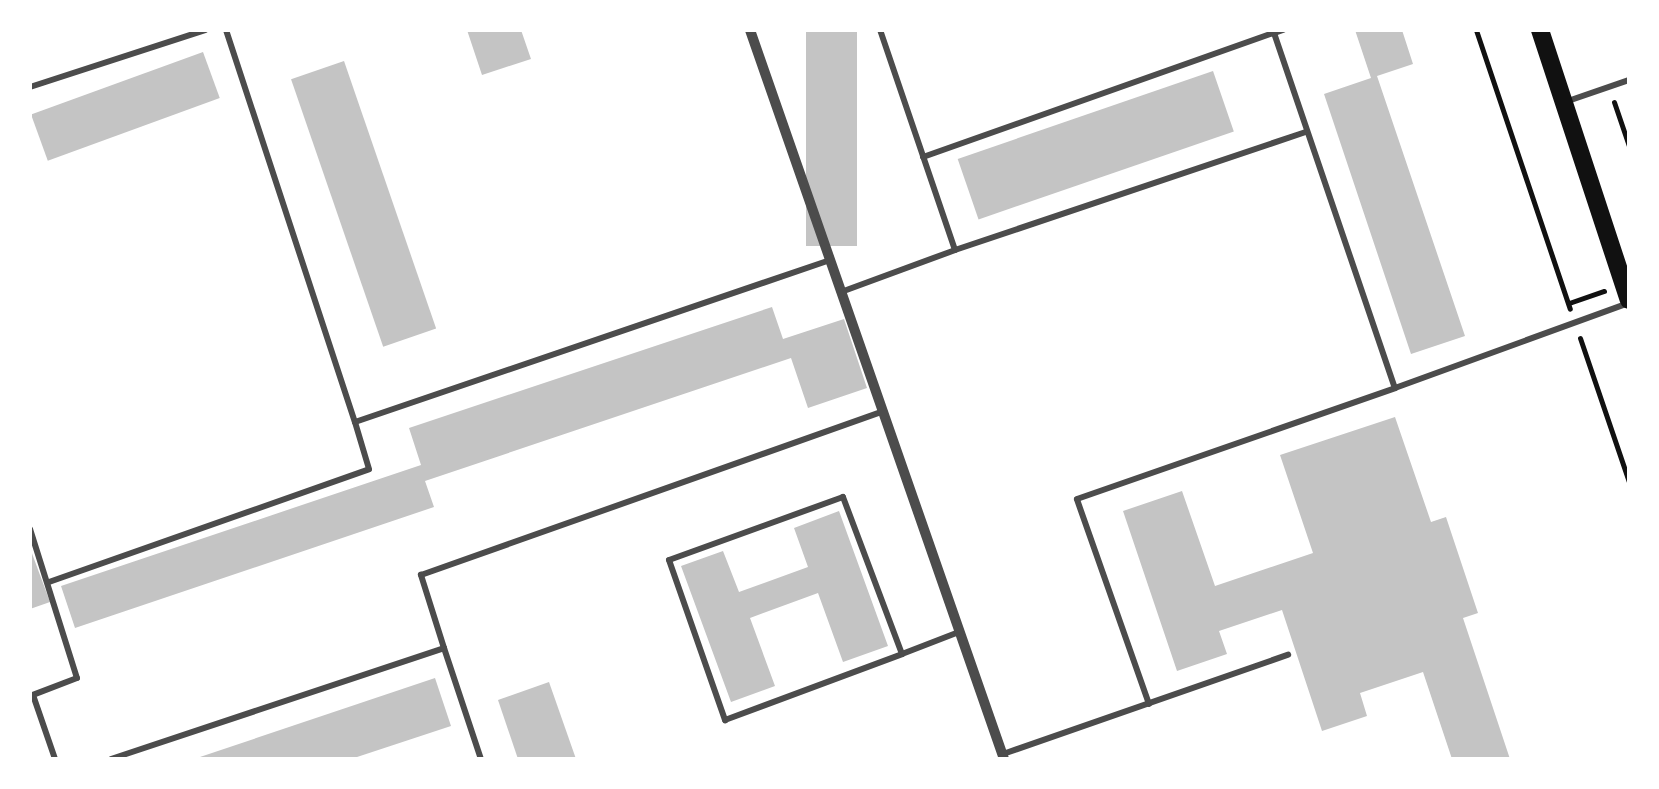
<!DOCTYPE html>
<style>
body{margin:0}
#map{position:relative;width:1659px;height:789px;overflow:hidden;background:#fff;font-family:"Libre Baskerville",serif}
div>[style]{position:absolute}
.building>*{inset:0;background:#c4c4c4;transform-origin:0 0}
.path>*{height:5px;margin:-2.5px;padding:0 2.5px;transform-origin:2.5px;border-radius:2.5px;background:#111}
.service>*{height:6px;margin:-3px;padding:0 3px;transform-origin:3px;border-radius:3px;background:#4c4c4c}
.minor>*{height:10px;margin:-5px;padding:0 5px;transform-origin:5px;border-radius:5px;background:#4c4c4c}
.secondary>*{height:18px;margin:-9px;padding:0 9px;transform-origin:9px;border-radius:9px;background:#111}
span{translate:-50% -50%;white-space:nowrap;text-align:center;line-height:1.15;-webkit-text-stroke:10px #fff;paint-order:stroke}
.frame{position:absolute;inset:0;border:32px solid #fff;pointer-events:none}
</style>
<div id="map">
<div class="building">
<div style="clip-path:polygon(467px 30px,521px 30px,531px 59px,482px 75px)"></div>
<div style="left:806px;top:30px;width:51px;height:216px"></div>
<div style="clip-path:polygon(1355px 30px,1402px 30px,1413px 64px,1377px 76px,1465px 336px,1411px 354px,1324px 94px,1371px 78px)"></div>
<div style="left:203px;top:52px;width:49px;height:183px;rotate:70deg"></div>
<div style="left:344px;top:61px;width:283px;height:56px;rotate:71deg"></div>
<div style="left:1213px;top:71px;width:64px;height:270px;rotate:71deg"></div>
<div style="clip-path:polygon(772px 307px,783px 339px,844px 319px,867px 388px,808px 408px,791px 358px,425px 481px,434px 507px,75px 628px,61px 586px,421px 465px,409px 428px)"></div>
<div style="clip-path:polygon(1395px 417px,1431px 522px,1446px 517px,1478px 613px,1463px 618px,1510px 759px,1452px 759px,1423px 672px,1360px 693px,1367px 716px,1322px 731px,1282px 610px,1219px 631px,1227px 654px,1177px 671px,1123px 511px,1182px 491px,1215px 586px,1313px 553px,1280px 455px)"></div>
<div style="clip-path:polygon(839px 511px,888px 646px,843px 662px,818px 593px,750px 618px,775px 686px,731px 702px,681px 566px,723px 551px,739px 592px,808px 567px,794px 528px)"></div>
<div style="clip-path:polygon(30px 548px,50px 602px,30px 609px)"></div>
<div style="clip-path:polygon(435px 678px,451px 726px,351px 759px,194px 759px)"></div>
<div style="clip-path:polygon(549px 682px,576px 759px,518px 759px,498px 700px)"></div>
</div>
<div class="path">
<div style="left:1476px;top:30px;width:294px;rotate:71.4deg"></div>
<div style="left:1614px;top:102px;width:46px;rotate:71.2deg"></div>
<div style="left:1569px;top:303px;width:37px;rotate:-19deg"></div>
<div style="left:1580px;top:338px;width:152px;rotate:71.2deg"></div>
</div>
<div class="service">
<div style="left:226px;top:30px;width:413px;rotate:71.8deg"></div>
<div style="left:1283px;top:30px;width:9px;rotate:162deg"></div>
<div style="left:1274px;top:33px;width:375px;rotate:71.2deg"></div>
<div style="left:1395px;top:388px;width:249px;rotate:-20deg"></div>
<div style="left:30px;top:87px;width:184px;rotate:-18deg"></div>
<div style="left:1565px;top:102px;width:68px;rotate:-19deg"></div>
<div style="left:923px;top:157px;width:372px;rotate:-19.5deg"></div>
<div style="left:955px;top:250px;width:370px;rotate:-18.6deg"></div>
<div style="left:841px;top:292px;width:121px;rotate:-20.2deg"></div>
<div style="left:955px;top:250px;width:232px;rotate:-108.8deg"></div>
<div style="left:30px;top:529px;width:156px;rotate:72.5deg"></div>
<div style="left:77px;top:678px;width:50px;rotate:159deg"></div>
<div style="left:49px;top:582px;width:339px;rotate:-19.4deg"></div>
<div style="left:369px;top:469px;width:49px;rotate:-106.6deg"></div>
<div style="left:355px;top:422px;width:502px;rotate:-18.83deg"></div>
<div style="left:444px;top:648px;width:77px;rotate:-107.5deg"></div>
<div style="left:421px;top:575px;width:490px;rotate:-19.5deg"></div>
<div style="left:902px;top:654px;width:168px;rotate:-110.6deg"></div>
<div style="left:843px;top:497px;width:185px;rotate:160.1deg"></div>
<div style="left:669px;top:560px;width:170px;rotate:70.7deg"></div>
<div style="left:725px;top:720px;width:189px;rotate:-20.4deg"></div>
<div style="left:902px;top:654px;width:61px;rotate:-21.1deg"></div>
<div style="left:33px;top:695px;width:68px;rotate:71deg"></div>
<div style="left:1149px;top:704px;width:217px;rotate:-109.4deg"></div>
<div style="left:1077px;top:499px;width:337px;rotate:-19.2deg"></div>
<div style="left:1003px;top:754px;width:302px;rotate:-19.2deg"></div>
<div style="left:111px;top:759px;width:351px;rotate:-18.4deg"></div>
<div style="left:444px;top:648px;width:117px;rotate:71.6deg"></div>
</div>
<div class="minor">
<div style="left:750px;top:30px;width:772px;rotate:70.79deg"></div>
</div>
<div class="secondary">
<div style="left:1540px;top:30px;width:284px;rotate:71.8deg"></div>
</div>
<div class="frame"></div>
</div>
